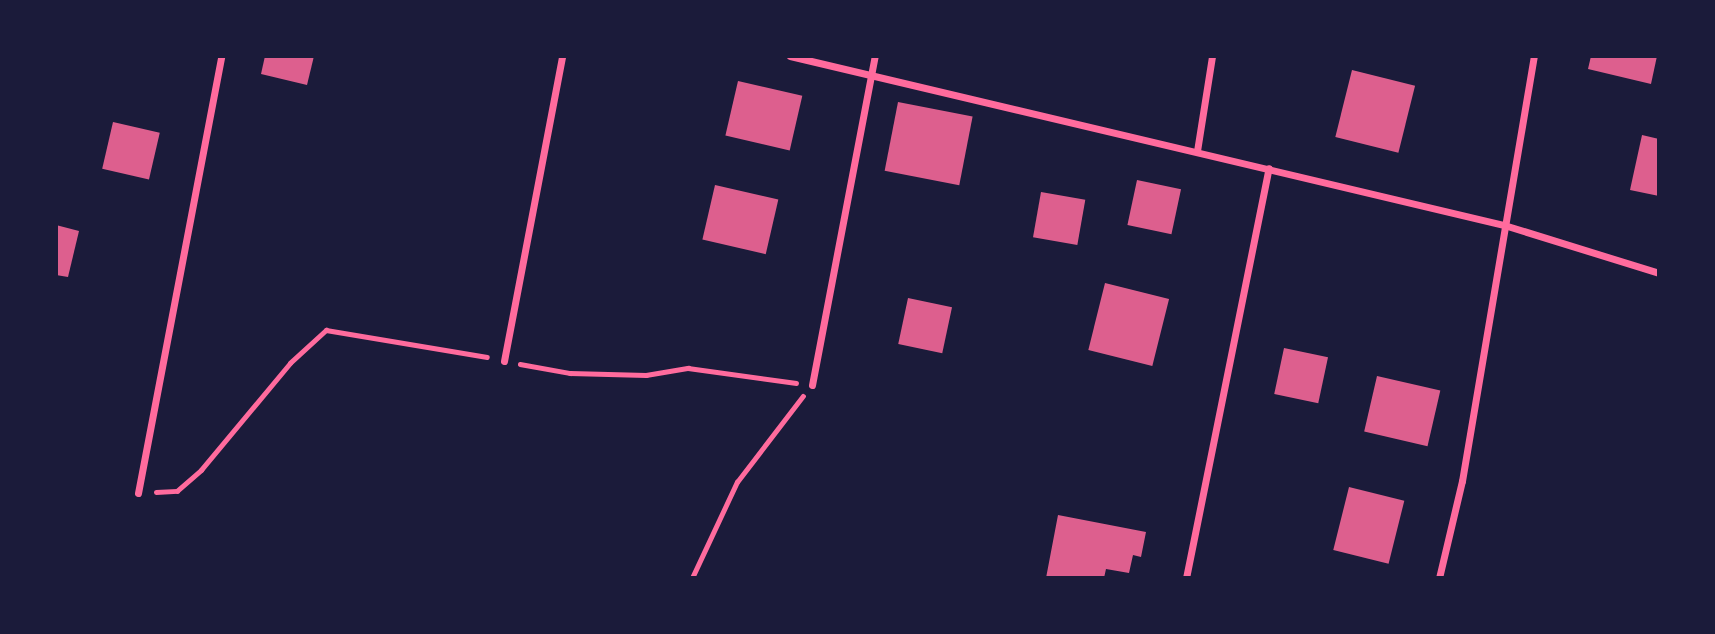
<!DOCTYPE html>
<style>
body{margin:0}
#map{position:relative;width:1715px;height:634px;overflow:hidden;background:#1b1b3a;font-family:Commissioner,sans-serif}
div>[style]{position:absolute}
.building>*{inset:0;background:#dd5f8e;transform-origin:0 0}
.path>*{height:4.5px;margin:-2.25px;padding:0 2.25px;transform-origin:2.25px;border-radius:2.25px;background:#ff6b9d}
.minor>*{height:7px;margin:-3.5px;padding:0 3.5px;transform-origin:3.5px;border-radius:3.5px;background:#ff6b9d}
span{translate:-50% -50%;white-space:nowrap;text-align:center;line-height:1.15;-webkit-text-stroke:5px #1b1b3a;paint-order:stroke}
.frame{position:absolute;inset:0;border:58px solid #1b1b3a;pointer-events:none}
</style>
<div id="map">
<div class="building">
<div style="clip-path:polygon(265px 56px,314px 56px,307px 85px,261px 74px)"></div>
<div style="clip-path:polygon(1591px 56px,1657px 56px,1651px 84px,1588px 69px)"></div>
<div style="left:1352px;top:70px;width:65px;height:69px;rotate:14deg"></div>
<div style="left:738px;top:81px;width:66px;height:56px;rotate:13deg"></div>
<div style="left:898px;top:102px;width:76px;height:70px;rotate:11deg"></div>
<div style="left:113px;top:122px;width:48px;height:48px;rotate:13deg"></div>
<div style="clip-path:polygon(1642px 135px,1659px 139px,1659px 196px,1630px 190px)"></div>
<div style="left:1137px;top:180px;width:45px;height:46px;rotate:12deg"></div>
<div style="left:715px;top:185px;width:65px;height:56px;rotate:13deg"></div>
<div style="left:1041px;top:192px;width:45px;height:46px;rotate:10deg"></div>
<div style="clip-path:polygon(56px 225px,79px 231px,68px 277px,56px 275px)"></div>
<div style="left:1105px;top:283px;width:66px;height:69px;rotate:14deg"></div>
<div style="left:908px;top:298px;width:45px;height:47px;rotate:12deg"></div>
<div style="left:1284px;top:348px;width:45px;height:47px;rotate:12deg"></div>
<div style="left:1377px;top:376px;width:65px;height:57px;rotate:13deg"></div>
<div style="left:1349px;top:487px;width:57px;height:65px;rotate:14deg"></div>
<div style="clip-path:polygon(1058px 515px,1146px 532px,1141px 557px,1133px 555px,1129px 573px,1106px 569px,1104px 578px,1046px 578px)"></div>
</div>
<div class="path">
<div style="left:520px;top:364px;width:51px;rotate:10.2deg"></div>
<div style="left:570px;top:373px;width:76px;rotate:1.5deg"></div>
<div style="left:646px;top:375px;width:43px;rotate:-9.5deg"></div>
<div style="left:688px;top:368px;width:109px;rotate:7.9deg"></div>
<div style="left:156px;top:492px;width:21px;rotate:-3deg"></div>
<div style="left:177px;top:491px;width:32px;rotate:-41deg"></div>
<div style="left:201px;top:470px;width:139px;rotate:-50.2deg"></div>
<div style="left:290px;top:363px;width:49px;rotate:-42.5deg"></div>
<div style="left:326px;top:330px;width:163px;rotate:9.5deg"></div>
<div style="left:692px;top:578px;width:106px;rotate:-64.9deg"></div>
<div style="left:737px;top:482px;width:108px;rotate:-52.5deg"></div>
</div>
<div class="minor">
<div style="left:790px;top:56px;width:734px;rotate:13.32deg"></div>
<div style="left:1504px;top:225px;width:162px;rotate:17.2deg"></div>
<div style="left:1197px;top:151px;width:96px;rotate:-81deg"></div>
<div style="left:504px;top:361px;width:310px;rotate:-79.2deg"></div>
<div style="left:812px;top:385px;width:335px;rotate:-79.2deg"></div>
<div style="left:138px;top:493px;width:445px;rotate:-79.2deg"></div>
<div style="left:1186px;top:578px;width:418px;rotate:-78.6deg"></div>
<div style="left:1439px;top:578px;width:100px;rotate:-76.7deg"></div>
<div style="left:1462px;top:481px;width:431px;rotate:-80.4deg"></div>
</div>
<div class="frame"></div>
</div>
